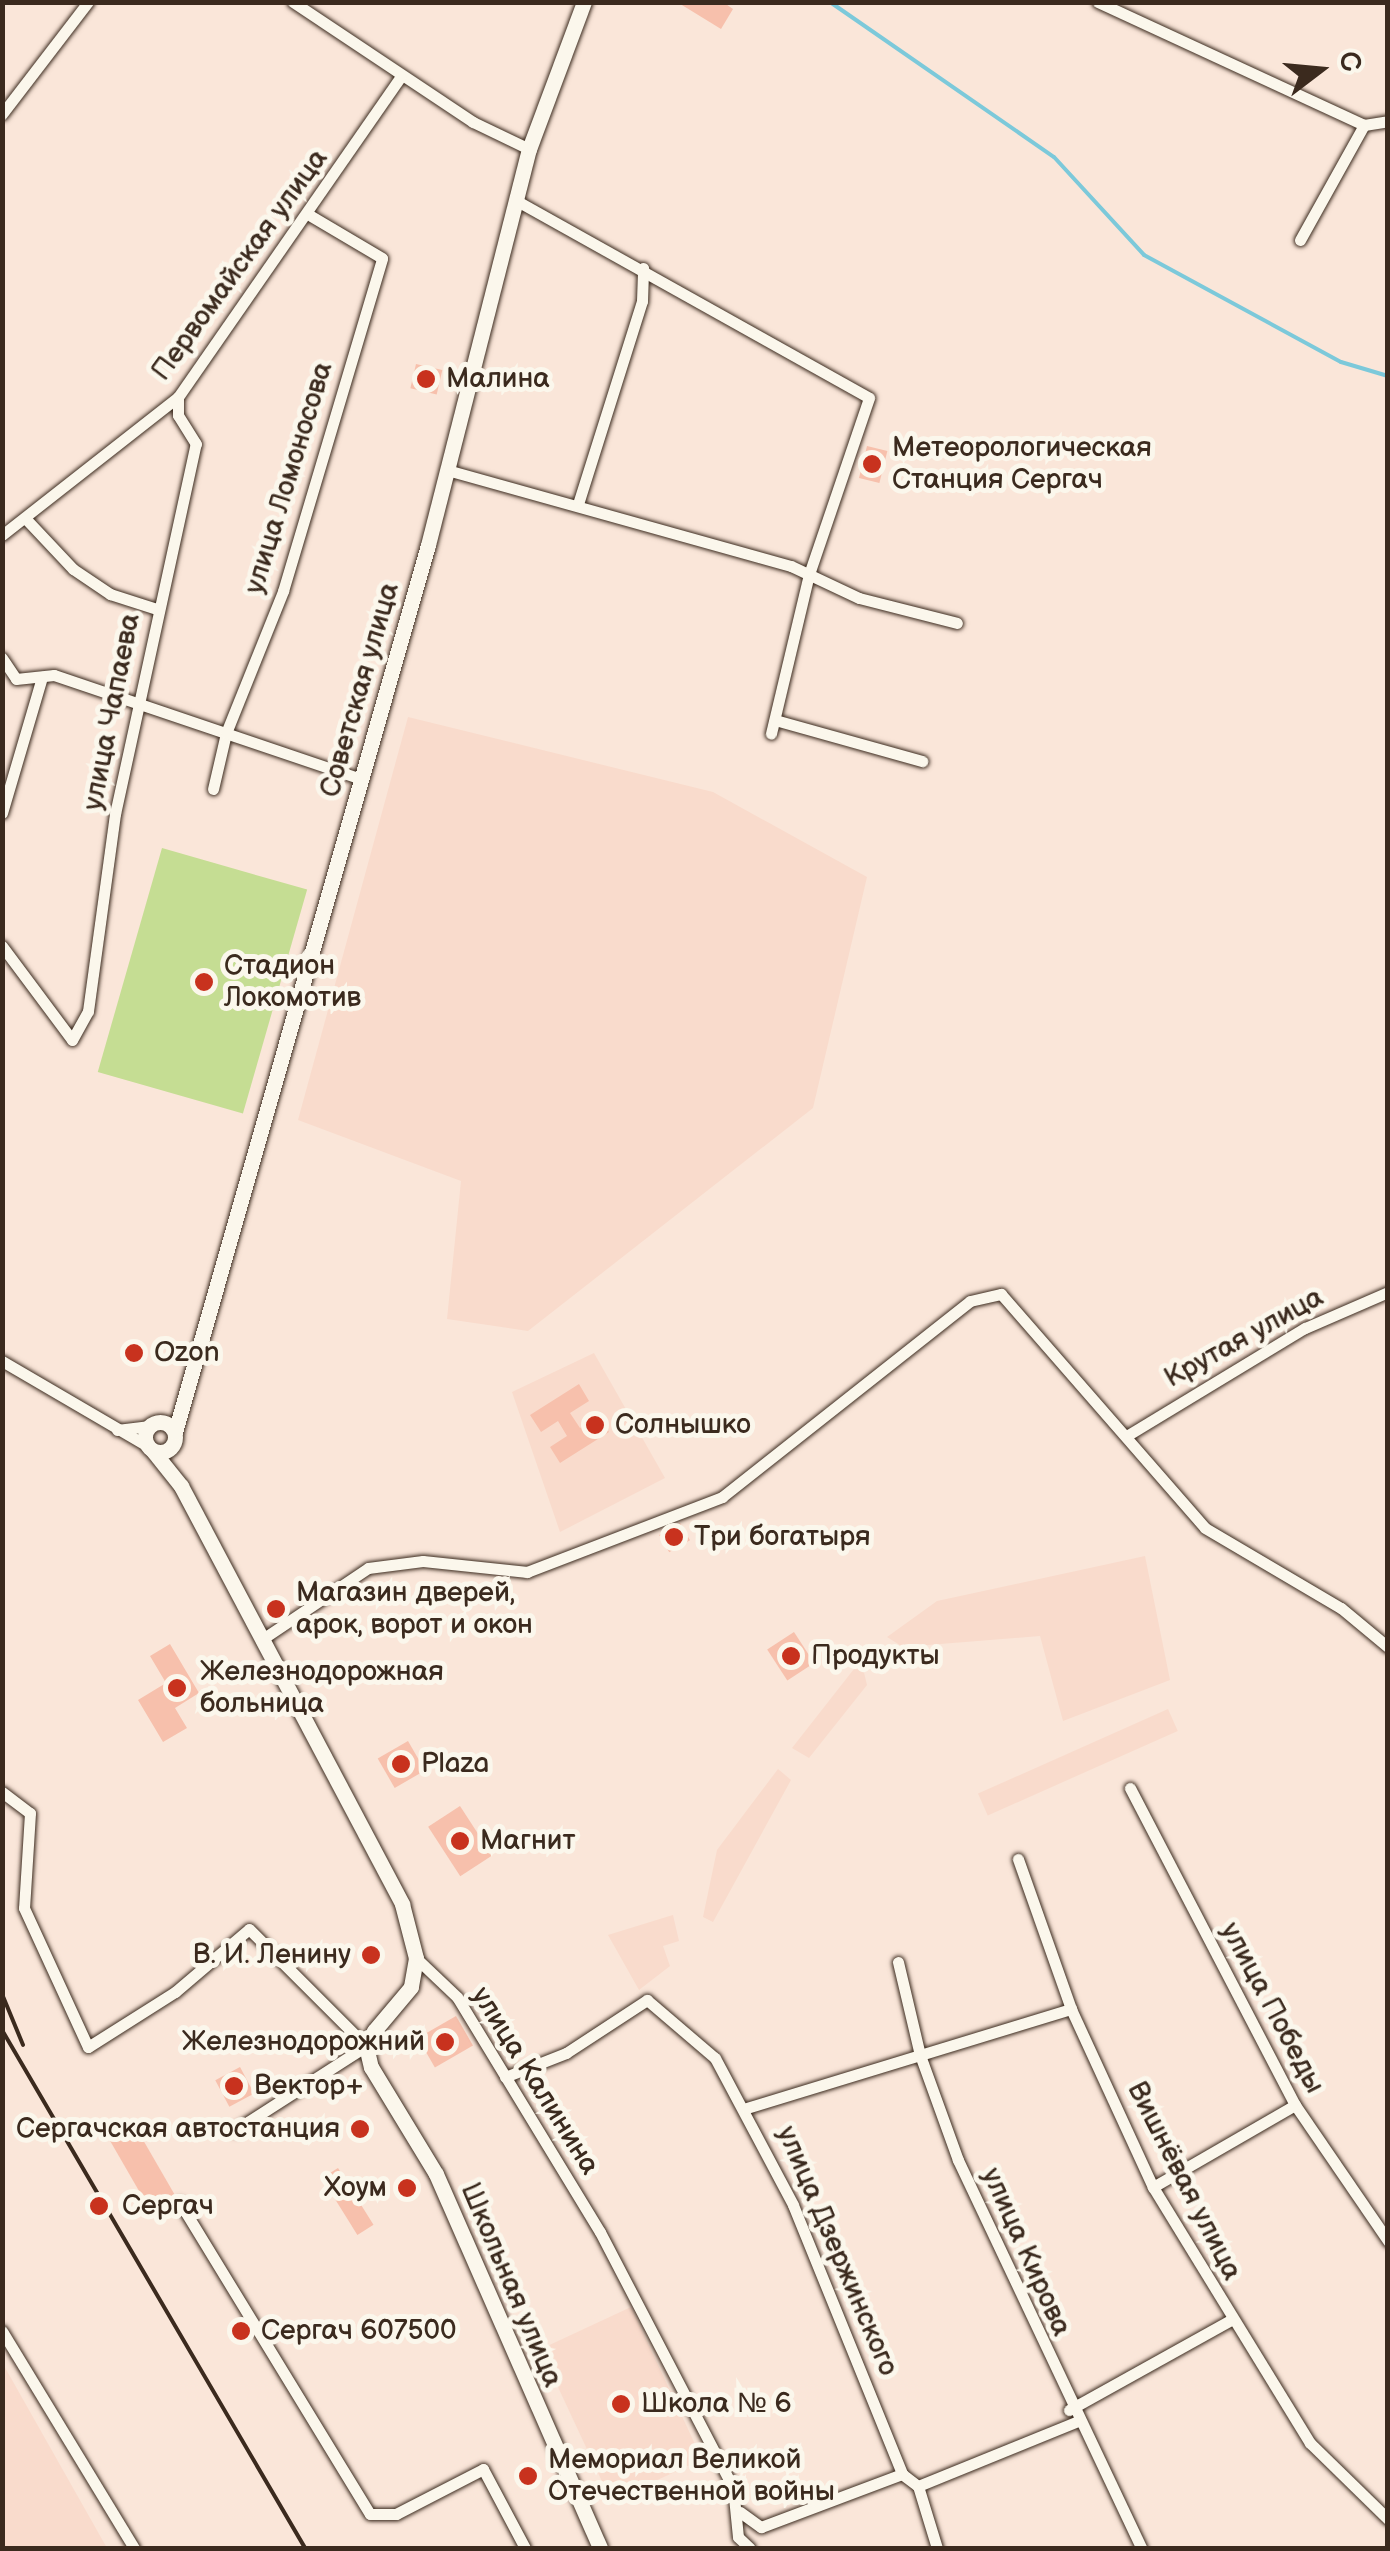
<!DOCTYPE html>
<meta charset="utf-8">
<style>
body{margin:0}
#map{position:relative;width:1390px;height:2551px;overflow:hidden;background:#fae6d9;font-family:"Balsamiq Sans",sans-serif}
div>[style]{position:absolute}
.built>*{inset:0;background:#f9dbcc;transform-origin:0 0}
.green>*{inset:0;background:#c5dd93;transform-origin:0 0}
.stream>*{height:4px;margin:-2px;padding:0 2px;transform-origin:2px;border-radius:2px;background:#7cc9da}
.building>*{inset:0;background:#f7c0ac;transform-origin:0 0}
.roads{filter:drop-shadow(0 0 2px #3b2a1e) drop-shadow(0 0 2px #3b2a1e)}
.minor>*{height:11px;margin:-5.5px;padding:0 5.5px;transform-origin:5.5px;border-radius:5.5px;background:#fbf7ec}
.major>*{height:15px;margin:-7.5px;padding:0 7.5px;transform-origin:7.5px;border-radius:7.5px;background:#fbf7ec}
.major>.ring{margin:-7.5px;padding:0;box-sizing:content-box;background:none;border:15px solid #fbf7ec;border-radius:50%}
.rail>*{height:4px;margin:-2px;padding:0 2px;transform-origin:2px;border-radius:2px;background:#3b2a1e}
.dots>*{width:28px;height:28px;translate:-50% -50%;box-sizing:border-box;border:5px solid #fbf7ec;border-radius:50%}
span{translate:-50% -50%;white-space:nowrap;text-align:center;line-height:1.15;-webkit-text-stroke:10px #fbf7ec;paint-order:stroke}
.street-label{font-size:28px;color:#3b2a1e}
.poi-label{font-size:28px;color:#3b2a1e}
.left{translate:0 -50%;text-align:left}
.right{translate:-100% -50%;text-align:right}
.frame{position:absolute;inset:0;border:5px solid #3b2a1e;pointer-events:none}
.north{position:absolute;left:1270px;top:20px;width:100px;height:100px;-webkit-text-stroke:8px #fbf7ec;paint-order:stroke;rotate:74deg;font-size:28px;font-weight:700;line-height:40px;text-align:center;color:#3b2a1e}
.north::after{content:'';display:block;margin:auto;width:35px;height:45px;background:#3b2a1e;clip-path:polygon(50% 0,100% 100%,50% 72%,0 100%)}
</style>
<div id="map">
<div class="built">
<div style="clip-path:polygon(408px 717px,713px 792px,867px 877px,813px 1108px,528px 1331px,447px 1319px,461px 1181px,298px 1120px)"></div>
<div style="clip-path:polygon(594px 1353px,665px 1478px,560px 1532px,512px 1392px)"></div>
<div style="clip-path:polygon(1145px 1556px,1170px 1680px,1063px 1721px,1040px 1636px,903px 1647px,887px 1637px,937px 1601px)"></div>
<div style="clip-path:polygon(861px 1660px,867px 1685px,809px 1758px,792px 1748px)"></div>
<div style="left:1168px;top:1709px;width:24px;height:208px;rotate:66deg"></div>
<div style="clip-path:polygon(778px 1769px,791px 1780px,713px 1922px,703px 1917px,717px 1850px)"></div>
<div style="clip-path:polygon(673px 1915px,679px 1941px,663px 1946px,670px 1966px,639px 1990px,608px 1935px)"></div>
<div style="left:631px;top:2307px;width:168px;height:100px;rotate:65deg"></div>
<div style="clip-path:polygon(2px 2364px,3px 2364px,107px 2548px,3px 2548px)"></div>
</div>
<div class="green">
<div style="left:162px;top:848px;width:151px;height:233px;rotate:16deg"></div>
</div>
<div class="stream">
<div style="left:830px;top:2px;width:272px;rotate:34.7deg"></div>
<div style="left:1054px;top:157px;width:133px;rotate:47.4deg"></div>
<div style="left:1144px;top:255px;width:224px;rotate:28.5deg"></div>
<div style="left:1341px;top:362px;width:49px;rotate:16.6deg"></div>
</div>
<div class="building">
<div style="clip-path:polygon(677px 2px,723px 2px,733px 9px,721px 29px)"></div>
<div style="left:416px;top:364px;width:27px;height:25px;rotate:13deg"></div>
<div style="left:867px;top:446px;width:21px;height:33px;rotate:14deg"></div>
<div style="clip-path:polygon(579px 1384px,589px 1401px,570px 1413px,580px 1428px,599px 1416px,609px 1432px,560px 1463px,550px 1447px,567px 1436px,558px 1421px,541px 1432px,530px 1415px)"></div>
<div style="left:680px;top:1523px;width:20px;height:24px;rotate:60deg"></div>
<div style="left:794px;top:1632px;width:37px;height:32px;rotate:57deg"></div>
<div style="clip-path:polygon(170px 1644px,199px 1693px,175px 1708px,187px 1728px,163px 1742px,138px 1700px,166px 1683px,150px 1656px)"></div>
<div style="left:408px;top:1741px;width:34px;height:35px;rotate:60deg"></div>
<div style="left:460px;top:1806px;width:59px;height:38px;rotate:57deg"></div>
<div style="left:456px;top:2016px;width:34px;height:44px;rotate:60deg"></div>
<div style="left:240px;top:2067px;width:30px;height:28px;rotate:62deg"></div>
<div style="left:135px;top:2126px;width:80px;height:29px;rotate:60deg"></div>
<div style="left:338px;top:2168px;width:67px;height:19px;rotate:58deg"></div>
</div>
<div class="roads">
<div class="minor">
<div style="left:293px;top:2px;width:216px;rotate:33.7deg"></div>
<div style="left:473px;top:122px;width:62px;rotate:25.7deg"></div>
<div style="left:1098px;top:2px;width:293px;rotate:24.8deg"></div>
<div style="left:2px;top:114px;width:141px;rotate:-52.5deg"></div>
<div style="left:517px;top:201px;width:403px;rotate:29.2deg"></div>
<div style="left:869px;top:398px;width:186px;rotate:108.8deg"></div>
<div style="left:809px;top:574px;width:164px;rotate:103.4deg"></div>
<div style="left:1300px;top:240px;width:132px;rotate:-60.9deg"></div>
<div style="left:1364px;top:125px;width:24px;rotate:-9deg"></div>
<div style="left:447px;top:470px;width:357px;rotate:15.6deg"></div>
<div style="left:791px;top:566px;width:75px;rotate:25.2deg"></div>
<div style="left:859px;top:598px;width:101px;rotate:14.3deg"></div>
<div style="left:578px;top:504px;width:213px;rotate:-72.5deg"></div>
<div style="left:642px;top:301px;width:33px;rotate:-88deg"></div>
<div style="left:25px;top:518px;width:70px;rotate:46.7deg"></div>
<div style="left:73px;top:569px;width:45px;rotate:34deg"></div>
<div style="left:110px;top:594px;width:49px;rotate:17.7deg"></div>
<div style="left:2px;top:535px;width:224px;rotate:-38.1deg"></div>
<div style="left:178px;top:397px;width:389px;rotate:-55.2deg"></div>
<div style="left:2px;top:658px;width:25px;rotate:56deg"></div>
<div style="left:16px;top:679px;width:38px;rotate:-6deg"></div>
<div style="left:54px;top:675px;width:324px;rotate:18.7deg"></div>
<div style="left:775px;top:720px;width:153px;rotate:15.6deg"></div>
<div style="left:213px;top:789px;width:57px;rotate:-76.9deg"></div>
<div style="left:226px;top:733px;width:153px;rotate:-68.1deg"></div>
<div style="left:283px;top:591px;width:347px;rotate:-73.4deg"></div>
<div style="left:382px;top:258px;width:82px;rotate:-149.4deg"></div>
<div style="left:2px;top:813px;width:142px;rotate:-73.6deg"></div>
<div style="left:2px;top:946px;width:117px;rotate:53.3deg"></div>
<div style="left:72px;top:1040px;width:33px;rotate:-61deg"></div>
<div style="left:88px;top:1011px;width:199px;rotate:-82.2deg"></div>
<div style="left:115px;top:814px;width:379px;rotate:-77.7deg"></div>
<div style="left:196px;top:444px;width:34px;rotate:-122deg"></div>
<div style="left:178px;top:415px;width:18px;rotate:-90deg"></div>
<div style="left:2px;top:1361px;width:170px;rotate:30.3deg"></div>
<div style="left:117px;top:1430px;width:33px;rotate:-7deg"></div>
<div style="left:1128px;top:1435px;width:207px;rotate:-31.2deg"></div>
<div style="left:1305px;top:1328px;width:90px;rotate:-23.4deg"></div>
<div style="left:261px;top:1640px;width:129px;rotate:-33.9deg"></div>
<div style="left:368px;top:1568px;width:55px;rotate:-7.3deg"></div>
<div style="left:423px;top:1561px;width:105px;rotate:6deg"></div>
<div style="left:527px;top:1572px;width:209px;rotate:-21deg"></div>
<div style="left:722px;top:1497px;width:316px;rotate:-38.3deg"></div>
<div style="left:970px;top:1301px;width:32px;rotate:-13deg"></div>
<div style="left:1001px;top:1294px;width:310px;rotate:48.9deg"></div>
<div style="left:1205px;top:1528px;width:158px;rotate:30.5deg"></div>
<div style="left:1341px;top:1608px;width:61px;rotate:39.7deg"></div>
<div style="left:1130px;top:1788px;width:357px;rotate:62.5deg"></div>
<div style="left:1295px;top:2105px;width:165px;rotate:55.6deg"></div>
<div style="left:2px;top:1792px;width:35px;rotate:37deg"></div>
<div style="left:30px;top:1813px;width:95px;rotate:93.6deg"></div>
<div style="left:24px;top:1908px;width:153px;rotate:65.3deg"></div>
<div style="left:88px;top:2047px;width:103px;rotate:-32.3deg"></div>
<div style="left:175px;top:1992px;width:97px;rotate:-40.4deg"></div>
<div style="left:249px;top:1929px;width:165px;rotate:45deg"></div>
<div style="left:366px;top:2046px;width:156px;rotate:147.3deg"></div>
<div style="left:1018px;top:1859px;width:159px;rotate:70.5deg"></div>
<div style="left:1071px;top:2009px;width:196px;rotate:65.3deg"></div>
<div style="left:1153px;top:2187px;width:300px;rotate:58.5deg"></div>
<div style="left:1310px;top:2443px;width:109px;rotate:44.3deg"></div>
<div style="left:416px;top:1958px;width:57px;rotate:43.6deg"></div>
<div style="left:457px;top:1997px;width:275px;rotate:58.7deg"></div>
<div style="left:600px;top:2232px;width:288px;rotate:62.5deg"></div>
<div style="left:733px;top:2487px;width:50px;rotate:84.3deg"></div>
<div style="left:738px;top:2537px;width:16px;rotate:43deg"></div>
<div style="left:898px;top:1962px;width:96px;rotate:76.7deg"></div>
<div style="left:920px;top:2055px;width:112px;rotate:70.1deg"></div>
<div style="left:958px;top:2160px;width:429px;rotate:64.7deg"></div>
<div style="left:505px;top:2077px;width:66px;rotate:-21.5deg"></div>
<div style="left:566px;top:2053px;width:97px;rotate:-33.2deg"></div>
<div style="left:647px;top:2000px;width:89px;rotate:40.5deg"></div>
<div style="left:715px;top:2058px;width:166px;rotate:62deg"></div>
<div style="left:793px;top:2205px;width:290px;rotate:67.9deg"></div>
<div style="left:902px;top:2474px;width:20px;rotate:37deg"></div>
<div style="left:918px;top:2486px;width:65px;rotate:73deg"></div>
<div style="left:747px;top:2108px;width:339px;rotate:-17deg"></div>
<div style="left:1153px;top:2187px;width:164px;rotate:-30deg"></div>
<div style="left:180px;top:2203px;width:364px;rotate:58.6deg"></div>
<div style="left:370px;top:2514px;width:26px"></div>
<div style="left:396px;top:2514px;width:98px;rotate:-27.3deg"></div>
<div style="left:483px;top:2469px;width:89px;rotate:62deg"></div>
<div style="left:2px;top:2331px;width:254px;rotate:58.7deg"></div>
<div style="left:1069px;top:2410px;width:183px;rotate:-29.1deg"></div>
<div style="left:918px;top:2486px;width:170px;rotate:-22.1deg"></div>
<div style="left:740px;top:2512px;width:26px;rotate:36deg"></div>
<div style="left:761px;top:2527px;width:151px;rotate:-20.6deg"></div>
</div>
<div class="major">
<div class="ring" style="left:145px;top:1422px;width:15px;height:15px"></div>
<div style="left:175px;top:1432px;width:922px;rotate:-74.08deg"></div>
<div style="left:428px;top:545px;width:409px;rotate:-75.7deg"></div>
<div style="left:529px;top:149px;width:157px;rotate:-69.5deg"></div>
<div style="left:153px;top:1451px;width:45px;rotate:51.3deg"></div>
<div style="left:181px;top:1486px;width:473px;rotate:62.1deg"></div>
<div style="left:402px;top:1904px;width:56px;rotate:75.5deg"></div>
<div style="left:416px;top:1958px;width:29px;rotate:100deg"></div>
<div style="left:411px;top:1987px;width:57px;rotate:130.1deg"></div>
<div style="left:374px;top:2031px;width:17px;rotate:118deg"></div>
<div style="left:366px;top:2046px;width:22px;rotate:77deg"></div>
<div style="left:371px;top:2067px;width:125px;rotate:58.7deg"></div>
<div style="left:436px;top:2174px;width:408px;rotate:66.3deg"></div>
</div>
</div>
<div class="rail">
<div style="left:2px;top:1994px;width:55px;rotate:67.6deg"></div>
<div style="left:2px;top:2030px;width:600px;rotate:59.67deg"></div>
</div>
<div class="dots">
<div style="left:426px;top:379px;background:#c8321e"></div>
<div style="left:872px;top:464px;background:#c8321e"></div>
<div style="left:204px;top:982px;background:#c8321e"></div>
<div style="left:134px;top:1353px;background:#c8321e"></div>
<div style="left:595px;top:1425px;background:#c8321e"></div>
<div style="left:674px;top:1537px;background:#c8321e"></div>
<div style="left:276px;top:1609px;background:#c8321e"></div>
<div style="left:791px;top:1656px;background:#c8321e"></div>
<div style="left:177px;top:1688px;background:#c8321e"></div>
<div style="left:401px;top:1764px;background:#c8321e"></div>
<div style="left:460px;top:1841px;background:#c8321e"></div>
<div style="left:371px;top:1955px;background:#c8321e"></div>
<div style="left:445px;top:2042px;background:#c8321e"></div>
<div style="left:234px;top:2086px;background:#c8321e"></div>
<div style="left:360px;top:2129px;background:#c8321e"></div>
<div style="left:407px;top:2188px;background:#c8321e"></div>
<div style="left:99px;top:2206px;background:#c8321e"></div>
<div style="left:241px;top:2331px;background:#c8321e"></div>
<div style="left:621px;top:2404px;background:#c8321e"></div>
<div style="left:528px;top:2476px;background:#c8321e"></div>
</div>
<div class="street-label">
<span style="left:240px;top:265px;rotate:-54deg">Первомайская улица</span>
<span style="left:289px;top:478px;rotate:-73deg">улица Ломоносова</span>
<span style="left:360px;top:690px;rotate:-74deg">Советская улица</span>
<span style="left:112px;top:712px;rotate:-79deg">улица Чапаева</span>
<span style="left:1244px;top:1338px;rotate:-29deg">Крутая улица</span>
<span style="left:1272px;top:2008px;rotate:62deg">улица Победы</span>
<span style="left:535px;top:2081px;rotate:58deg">улица Калинина</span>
<span style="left:1184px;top:2181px;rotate:63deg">Вишнёвая улица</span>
<span style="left:837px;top:2251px;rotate:67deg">улица Дзержинского</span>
<span style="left:1026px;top:2252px;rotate:66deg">улица Кирова</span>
<span style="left:511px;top:2285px;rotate:67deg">Школьная улица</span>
</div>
<div class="poi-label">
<span class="left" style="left:446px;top:379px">Малина</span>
<span class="left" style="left:892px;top:464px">Метеорологическая<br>Станция Сергач</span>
<span class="left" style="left:224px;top:982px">Стадион<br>Локомотив</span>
<span class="left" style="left:154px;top:1353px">Ozon</span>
<span class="left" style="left:615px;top:1425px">Солнышко</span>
<span class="left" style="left:694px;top:1537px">Три богатыря</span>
<span class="left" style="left:296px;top:1609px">Магазин дверей,<br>арок, ворот и окон</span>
<span class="left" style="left:811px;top:1656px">Продукты</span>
<span class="left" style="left:200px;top:1688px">Железнодорожная<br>больница</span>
<span class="left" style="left:421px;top:1764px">Plaza</span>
<span class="left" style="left:480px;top:1841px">Магнит</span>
<span class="right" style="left:351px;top:1955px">В. И. Ленину</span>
<span class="right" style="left:425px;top:2042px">Железнодорожний</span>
<span class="left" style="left:254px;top:2086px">Вектор+</span>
<span class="right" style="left:340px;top:2129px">Сергачская автостанция</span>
<span class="right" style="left:387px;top:2188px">Хоум</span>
<span class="left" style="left:122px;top:2206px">Сергач</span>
<span class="left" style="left:261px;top:2331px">Сергач 607500</span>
<span class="left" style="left:641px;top:2404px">Школа № 6</span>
<span class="left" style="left:548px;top:2476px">Мемориал Великой<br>Отечественной войны</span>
</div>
<div class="frame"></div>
<div class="north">С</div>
</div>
